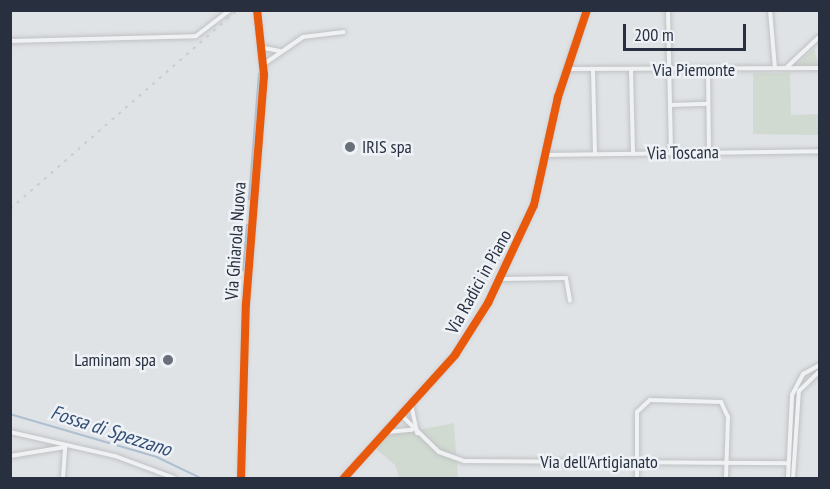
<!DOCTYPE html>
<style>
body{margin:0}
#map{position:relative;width:830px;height:489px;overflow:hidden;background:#e0e3e6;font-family:"PT Sans Narrow",sans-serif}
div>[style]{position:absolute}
.green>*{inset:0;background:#d1dad1}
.stream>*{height:1.5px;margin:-0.75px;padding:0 0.75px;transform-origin:0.75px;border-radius:0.75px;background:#aebfd1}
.roads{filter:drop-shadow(0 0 2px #bfc1c4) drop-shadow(0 0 2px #bfc1c4)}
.minor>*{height:4px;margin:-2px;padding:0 2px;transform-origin:2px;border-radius:2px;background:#f0f1f2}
.rail>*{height:1.5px;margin-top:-0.75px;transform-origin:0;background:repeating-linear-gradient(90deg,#c9cbce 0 3px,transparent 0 9px)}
.cycleway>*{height:8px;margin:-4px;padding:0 4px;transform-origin:4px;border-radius:4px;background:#e8590c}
.dots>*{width:16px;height:16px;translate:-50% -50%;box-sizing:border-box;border:3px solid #eef1f6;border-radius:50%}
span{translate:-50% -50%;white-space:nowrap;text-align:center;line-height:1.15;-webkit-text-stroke:5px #eef1f6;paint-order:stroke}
.street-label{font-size:18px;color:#28303f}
.poi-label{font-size:18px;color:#28303f}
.left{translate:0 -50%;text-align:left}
.right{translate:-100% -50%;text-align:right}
.water-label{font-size:20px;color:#324e73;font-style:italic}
.frame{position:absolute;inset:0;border:12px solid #28303f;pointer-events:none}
.scale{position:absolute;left:623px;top:24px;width:123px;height:27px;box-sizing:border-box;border:3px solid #28303f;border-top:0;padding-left:8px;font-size:18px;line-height:21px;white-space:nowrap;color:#28303f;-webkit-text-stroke:4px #eef1f6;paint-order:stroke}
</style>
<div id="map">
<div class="green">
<div style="clip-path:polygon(814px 49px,819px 66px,794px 66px)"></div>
<div style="clip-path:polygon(753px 73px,790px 73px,791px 115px,819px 114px,819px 135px,753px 134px)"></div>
<div style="clip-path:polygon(454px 423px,458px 478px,399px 478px,395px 465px,376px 449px,387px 436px)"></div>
</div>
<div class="stream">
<div style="left:249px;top:200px;width:126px;rotate:-85.5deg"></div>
<div style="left:243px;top:271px;width:46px;rotate:-85deg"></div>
<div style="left:10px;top:414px;width:153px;rotate:16.3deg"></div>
<div style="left:157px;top:457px;width:49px;rotate:25.5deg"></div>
</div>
<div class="roads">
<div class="minor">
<div style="left:668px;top:10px;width:143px;rotate:88.8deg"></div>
<div style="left:770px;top:10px;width:58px;rotate:85.1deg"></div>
<div style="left:10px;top:41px;width:186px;rotate:-1.5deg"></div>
<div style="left:196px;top:36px;width:43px;rotate:-37.4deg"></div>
<div style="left:264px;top:48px;width:16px;rotate:11deg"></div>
<div style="left:264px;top:64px;width:47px;rotate:-34.7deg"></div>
<div style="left:303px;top:37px;width:41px;rotate:-7deg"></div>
<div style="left:787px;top:67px;width:45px;rotate:-43.2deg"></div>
<div style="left:568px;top:69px;width:252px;rotate:-0.2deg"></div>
<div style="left:631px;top:70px;width:84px;rotate:88.6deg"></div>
<div style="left:708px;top:70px;width:82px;rotate:89.3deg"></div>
<div style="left:593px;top:71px;width:83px;rotate:88.6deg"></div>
<div style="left:558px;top:96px;width:55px;rotate:-71.9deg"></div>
<div style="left:670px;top:105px;width:38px;rotate:-2deg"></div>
<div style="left:546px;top:155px;width:274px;rotate:-0.8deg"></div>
<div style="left:501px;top:279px;width:65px;rotate:-0.9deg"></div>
<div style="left:566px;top:278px;width:23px;rotate:80deg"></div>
<div style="left:411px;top:404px;width:30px;rotate:78deg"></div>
<div style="left:401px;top:415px;width:53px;rotate:44.2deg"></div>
<div style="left:439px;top:452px;width:27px;rotate:20deg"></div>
<div style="left:464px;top:461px;width:324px;rotate:0.4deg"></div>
<div style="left:10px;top:432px;width:108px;rotate:12.9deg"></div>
<div style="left:115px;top:456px;width:63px;rotate:20.4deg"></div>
<div style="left:387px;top:432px;width:25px;rotate:-5deg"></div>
<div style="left:10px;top:456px;width:56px;rotate:-9.3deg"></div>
<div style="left:63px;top:478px;width:32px;rotate:-86deg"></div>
<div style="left:241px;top:478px;width:174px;rotate:-88.4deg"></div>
<div style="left:246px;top:304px;width:230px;rotate:-85.5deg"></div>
<div style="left:264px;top:75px;width:65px;rotate:-96.1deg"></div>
<div style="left:344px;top:478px;width:166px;rotate:-47.9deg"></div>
<div style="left:455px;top:355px;width:62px;rotate:-57.6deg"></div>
<div style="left:488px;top:303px;width:108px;rotate:-64.9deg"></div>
<div style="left:534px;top:205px;width:111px;rotate:-77.5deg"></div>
<div style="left:558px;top:97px;width:92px;rotate:-71.6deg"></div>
<div style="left:637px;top:478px;width:66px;rotate:-90deg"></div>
<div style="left:637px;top:412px;width:18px;rotate:-43deg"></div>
<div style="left:650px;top:400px;width:71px;rotate:1.6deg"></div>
<div style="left:721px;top:402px;width:17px;rotate:65deg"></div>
<div style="left:728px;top:417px;width:61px;rotate:91.9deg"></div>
<div style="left:788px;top:478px;width:83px;rotate:-87.2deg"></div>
<div style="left:792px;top:395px;width:24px;rotate:-62deg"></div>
<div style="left:803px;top:374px;width:19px;rotate:-28deg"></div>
<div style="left:793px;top:478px;width:87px;rotate:-86.1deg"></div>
<div style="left:799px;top:391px;width:29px;rotate:-44deg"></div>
</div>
</div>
<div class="rail">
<div style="left:10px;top:209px;width:302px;rotate:-41.2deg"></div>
</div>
<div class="cycleway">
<div style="left:241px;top:478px;width:174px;rotate:-88.4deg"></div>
<div style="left:246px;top:304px;width:230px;rotate:-85.5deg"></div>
<div style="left:264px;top:75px;width:65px;rotate:-96.1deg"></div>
<div style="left:344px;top:478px;width:166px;rotate:-47.9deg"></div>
<div style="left:455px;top:355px;width:62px;rotate:-57.6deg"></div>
<div style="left:488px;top:303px;width:108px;rotate:-64.9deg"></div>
<div style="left:534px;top:205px;width:111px;rotate:-77.5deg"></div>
<div style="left:558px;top:97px;width:92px;rotate:-71.6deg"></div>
</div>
<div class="dots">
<div style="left:350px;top:147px;background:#686f79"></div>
<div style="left:168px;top:360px;background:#686f79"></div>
</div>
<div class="street-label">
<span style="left:694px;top:70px">Via Piemonte</span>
<span style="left:683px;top:153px;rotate:-1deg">Via Toscana</span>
<span style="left:236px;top:241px;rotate:-86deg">Via Ghiarola Nuova</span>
<span style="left:479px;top:282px;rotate:-61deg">Via Radici in Piano</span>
<span style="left:599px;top:462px">Via dell'Artigianato</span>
</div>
<div class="poi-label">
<span class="left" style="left:362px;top:147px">IRIS spa</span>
<span class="right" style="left:156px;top:360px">Laminam spa</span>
</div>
<div class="water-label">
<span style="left:111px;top:431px;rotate:18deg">Fossa di Spezzano</span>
</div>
<div class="frame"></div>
<div class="scale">200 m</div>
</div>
